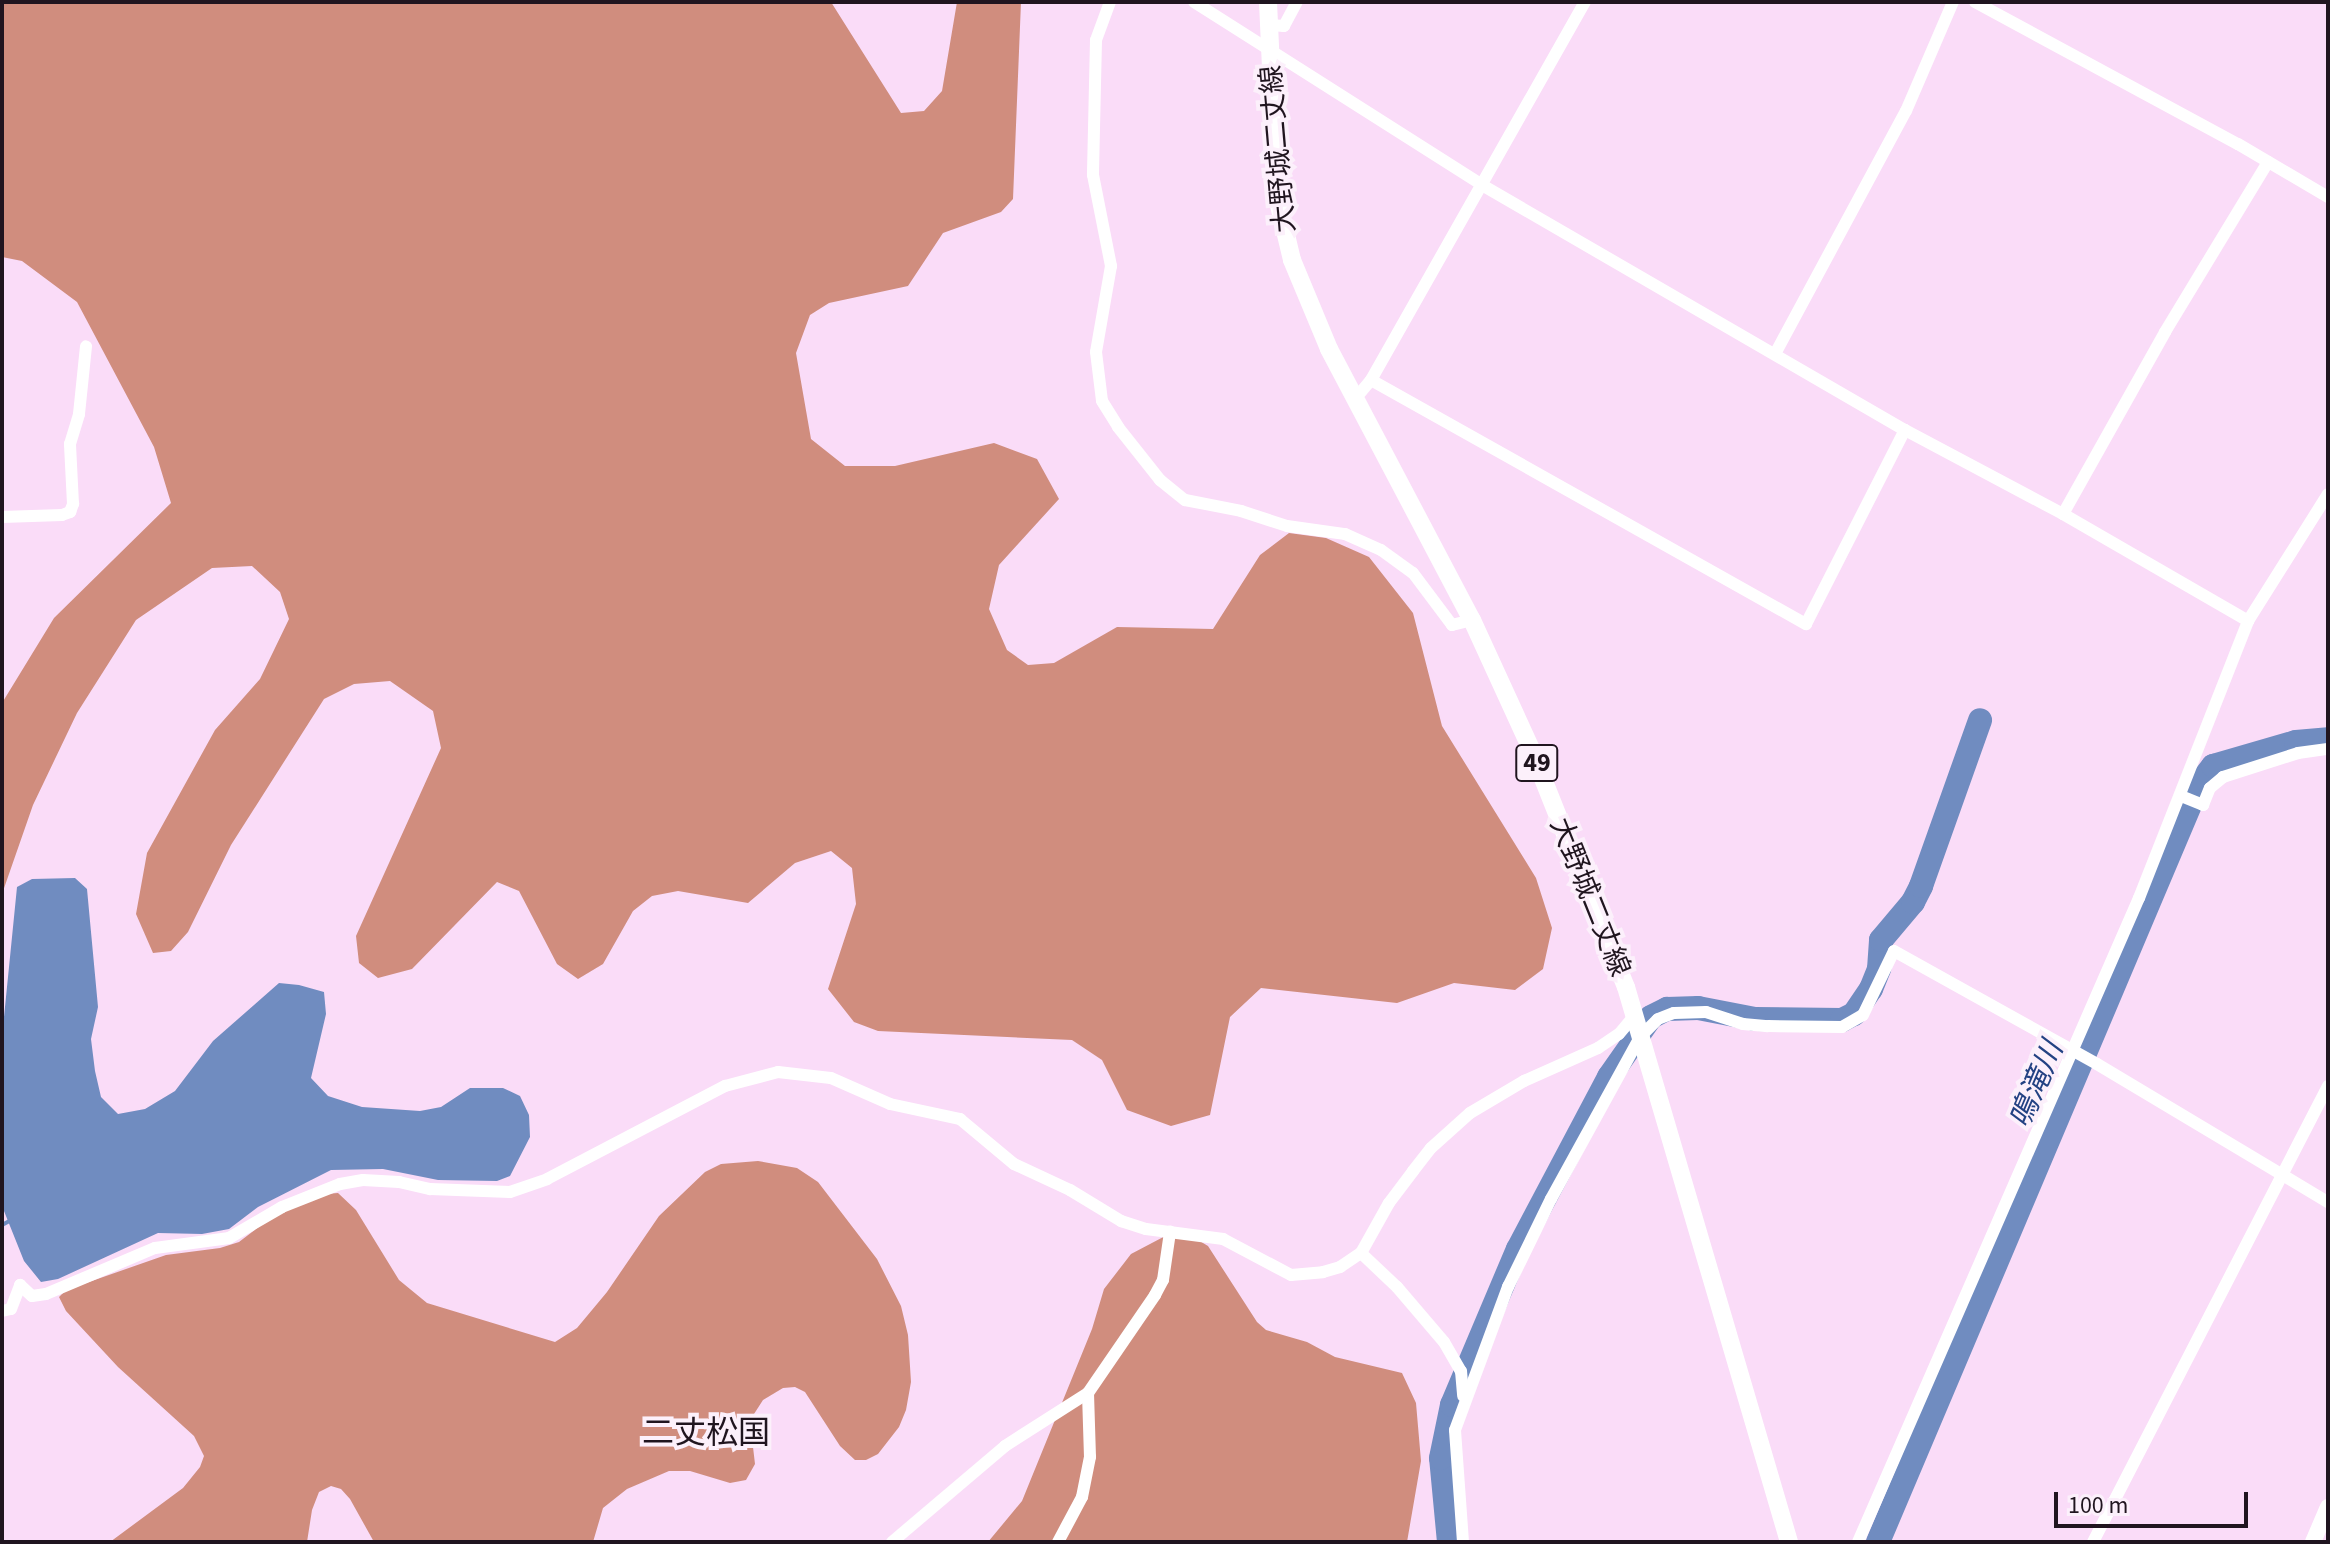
<!DOCTYPE html>
<meta charset="utf-8">
<style>
body{margin:0}
#map{position:relative;width:2330px;height:1544px;overflow:hidden;background:#fadcf8;font-family:"Source Sans 3","Noto Sans JP",sans-serif}
div>[style]{position:absolute}
.forest>*{inset:0;background:#d08d7e}
.water>*{inset:0;background:#708cc0}
.stream>*{height:4px;margin:-2px;padding:0 2px;transform-origin:2px;border-radius:2px;background:#708cc0}
.river>*{height:24px;margin:-12px;padding:0 12px;transform-origin:12px;border-radius:12px;background:#708cc0}
.street>*{height:12px;margin:-6px;padding:0 6px;transform-origin:6px;border-radius:6px;background:#fff}
.secondary>*{height:16px;margin:-8px;padding:0 8px;transform-origin:8px;border-radius:8px;background:#fff}
.primary>*{height:18px;margin:-9px;padding:0 9px;transform-origin:9px;border-radius:9px;background:#fff}
span{translate:-50% -50%;white-space:nowrap;text-align:center;line-height:1.15;-webkit-text-stroke:8px #fcf0fb;paint-order:stroke}
.shield-label span{padding:2px 6px;background:#fcf0fb;border:2px solid;border-radius:6px;-webkit-text-stroke-width:0}
.shield-label{font-size:26px;color:#20151f;font-weight:700}
.street-label{font-size:28px;color:#20151f}
.water-label{font-size:30px;color:#234283;font-style:italic}
.quarter-label{font-size:32px;color:#20151f}
.frame{position:absolute;inset:0;border:4px solid #20151f;pointer-events:none}
.scale{position:absolute;left:2054px;top:1492px;width:194px;height:36px;box-sizing:border-box;border:4px solid #20151f;border-top:0;padding-left:10px;font-size:24px;line-height:28px;white-space:nowrap;color:#20151f;-webkit-text-stroke:6px #fcf0fb;paint-order:stroke}
</style>
<div id="map">
<div class="forest">
<div style="clip-path:polygon(2px 2px,831px 2px,901px 113px,924px 111px,942px 91px,957px 2px,1021px 2px,1013px 199px,1001px 212px,943px 233px,908px 286px,829px 303px,810px 315px,796px 353px,811px 439px,845px 466px,895px 466px,994px 443px,1037px 459px,1059px 499px,999px 565px,989px 609px,1007px 650px,1028px 665px,1054px 663px,1117px 627px,1213px 629px,1260px 555px,1289px 533px,1326px 538px,1369px 557px,1413px 613px,1442px 726px,1536px 878px,1552px 928px,1543px 969px,1515px 990px,1454px 983px,1397px 1003px,1261px 988px,1230px 1017px,1210px 1115px,1171px 1126px,1127px 1110px,1102px 1060px,1072px 1040px,878px 1031px,854px 1022px,828px 989px,856px 904px,852px 868px,831px 851px,795px 863px,748px 903px,678px 891px,652px 896px,633px 911px,603px 964px,578px 979px,557px 964px,519px 891px,497px 882px,412px 969px,378px 978px,359px 963px,356px 936px,441px 748px,433px 711px,390px 681px,354px 684px,324px 699px,231px 845px,188px 932px,171px 951px,153px 953px,136px 914px,147px 853px,215px 730px,260px 679px,289px 619px,280px 592px,252px 566px,212px 568px,136px 620px,77px 713px,33px 805px,2px 894px,2px 703px,54px 618px,171px 503px,154px 447px,77px 302px,22px 261px,2px 257px)"></div>
<div style="clip-path:polygon(758px 1161px,797px 1168px,818px 1182px,877px 1259px,901px 1306px,908px 1335px,911px 1382px,906px 1410px,899px 1427px,878px 1454px,866px 1460px,855px 1460px,840px 1446px,805px 1392px,795px 1387px,783px 1388px,763px 1400px,754px 1414px,751px 1430px,755px 1464px,746px 1480px,730px 1483px,690px 1471px,669px 1471px,627px 1489px,603px 1508px,593px 1542px,374px 1542px,350px 1499px,341px 1489px,331px 1486px,319px 1492px,312px 1510px,307px 1542px,110px 1542px,183px 1488px,200px 1467px,204px 1456px,194px 1436px,118px 1367px,66px 1311px,59px 1297px,66px 1290px,166px 1255px,220px 1248px,239px 1242px,273px 1216px,325px 1194px,338px 1193px,356px 1210px,399px 1280px,427px 1303px,555px 1342px,577px 1328px,607px 1292px,659px 1216px,705px 1172px,721px 1164px)"></div>
<div style="clip-path:polygon(1169px 1234px,1193px 1237px,1208px 1246px,1257px 1322px,1266px 1330px,1307px 1342px,1335px 1357px,1402px 1373px,1416px 1403px,1421px 1461px,1407px 1542px,988px 1542px,1022px 1501px,1092px 1329px,1104px 1289px,1131px 1254px)"></div>
</div>
<div class="water">
<div style="clip-path:polygon(75px 878px,87px 889px,98px 1007px,91px 1039px,95px 1071px,101px 1097px,118px 1114px,145px 1109px,175px 1091px,213px 1041px,279px 983px,299px 985px,324px 992px,326px 1014px,311px 1078px,328px 1096px,362px 1107px,420px 1111px,441px 1107px,470px 1088px,503px 1088px,520px 1096px,529px 1115px,530px 1137px,510px 1176px,497px 1181px,438px 1180px,383px 1169px,331px 1170px,258px 1207px,229px 1229px,202px 1234px,158px 1233px,58px 1279px,41px 1282px,24px 1261px,2px 1206px,2px 1037px,17px 887px,32px 879px)"></div>
</div>
<div class="stream">
<div style="left:2px;top:1225px;width:10px;rotate:-29deg"></div>
</div>
<div class="river">
<div style="left:1449px;top:1542px;width:84px;rotate:-95.4deg"></div>
<div style="left:1441px;top:1458px;width:54px;rotate:-78.3deg"></div>
<div style="left:1452px;top:1405px;width:169px;rotate:-67.1deg"></div>
<div style="left:1518px;top:1249px;width:195px;rotate:-62.1deg"></div>
<div style="left:1609px;top:1077px;width:73px;rotate:-55deg"></div>
<div style="left:1651px;top:1017px;width:18px;rotate:-27deg"></div>
<div style="left:1667px;top:1009px;width:31px;rotate:-2deg"></div>
<div style="left:1698px;top:1008px;width:58px;rotate:10.9deg"></div>
<div style="left:1755px;top:1019px;width:87px;rotate:0.7deg"></div>
<div style="left:1842px;top:1020px;width:13px;rotate:-27deg"></div>
<div style="left:1854px;top:1014px;width:30px;rotate:-56deg"></div>
<div style="left:1871px;top:989px;width:22px;rotate:-68deg"></div>
<div style="left:1879px;top:969px;width:29px;rotate:-86deg"></div>
<div style="left:1881px;top:940px;width:50px;rotate:-49.9deg"></div>
<div style="left:1913px;top:902px;width:18px;rotate:-63deg"></div>
<div style="left:1921px;top:886px;width:176px;rotate:-70.4deg"></div>
<div style="left:1878px;top:1542px;width:823px;rotate:-67.05deg"></div>
<div style="left:2199px;top:784px;width:23px;rotate:-52deg"></div>
<div style="left:2213px;top:766px;width:86px;rotate:-16.1deg"></div>
<div style="left:2296px;top:742px;width:32px;rotate:-5deg"></div>
</div>
<div class="street">
<div style="left:1110px;top:2px;width:40px;rotate:110.2deg"></div>
<div style="left:1096px;top:40px;width:135px;rotate:91.3deg"></div>
<div style="left:1093px;top:175px;width:93px;rotate:78.8deg"></div>
<div style="left:1111px;top:266px;width:87px;rotate:99.9deg"></div>
<div style="left:1096px;top:352px;width:49px;rotate:83deg"></div>
<div style="left:1102px;top:401px;width:31px;rotate:58deg"></div>
<div style="left:1118px;top:427px;width:68px;rotate:51.6deg"></div>
<div style="left:1160px;top:480px;width:32px;rotate:39deg"></div>
<div style="left:1185px;top:500px;width:57px;rotate:11.1deg"></div>
<div style="left:1241px;top:511px;width:48px;rotate:18.1deg"></div>
<div style="left:1287px;top:526px;width:59px;rotate:7.9deg"></div>
<div style="left:1345px;top:534px;width:39px;rotate:24deg"></div>
<div style="left:1381px;top:550px;width:39px;rotate:36deg"></div>
<div style="left:1413px;top:573px;width:65px;rotate:53.1deg"></div>
<div style="left:1452px;top:625px;width:21px;rotate:-14deg"></div>
<div style="left:1194px;top:2px;width:341px;rotate:32.4deg"></div>
<div style="left:1482px;top:185px;width:489px;rotate:30.1deg"></div>
<div style="left:1905px;top:430px;width:179px;rotate:28deg"></div>
<div style="left:2063px;top:514px;width:214px;rotate:30deg"></div>
<div style="left:1975px;top:2px;width:299px;rotate:28.4deg"></div>
<div style="left:2238px;top:144px;width:104px;rotate:30.5deg"></div>
<div style="left:1269px;top:25px;width:15px;rotate:4deg"></div>
<div style="left:1284px;top:26px;width:27px;rotate:-62deg"></div>
<div style="left:1775px;top:354px;width:276px;rotate:-61.7deg"></div>
<div style="left:1906px;top:111px;width:119px;rotate:-66.7deg"></div>
<div style="left:1371px;top:380px;width:499px;rotate:29.3deg"></div>
<div style="left:1806px;top:624px;width:218px;rotate:-63deg"></div>
<div style="left:1355px;top:399px;width:25px;rotate:-50deg"></div>
<div style="left:1371px;top:380px;width:434px;rotate:-60.5deg"></div>
<div style="left:2063px;top:514px;width:209px;rotate:-60.7deg"></div>
<div style="left:2165px;top:332px;width:199px;rotate:-58.8deg"></div>
<div style="left:2px;top:517px;width:60px;rotate:-1.9deg"></div>
<div style="left:62px;top:515px;width:9px;rotate:-21deg"></div>
<div style="left:70px;top:512px;width:9px;rotate:-69deg"></div>
<div style="left:73px;top:504px;width:60px;rotate:-92.9deg"></div>
<div style="left:70px;top:444px;width:31px;rotate:-73deg"></div>
<div style="left:79px;top:414px;width:68px;rotate:-84.1deg"></div>
<div style="left:2181px;top:796px;width:24px;rotate:22deg"></div>
<div style="left:2203px;top:805px;width:18px;rotate:-68deg"></div>
<div style="left:2210px;top:788px;width:17px;rotate:-40deg"></div>
<div style="left:2223px;top:777px;width:79px;rotate:-17.7deg"></div>
<div style="left:2298px;top:753px;width:30px;rotate:-8deg"></div>
<div style="left:1361px;top:1253px;width:50px;rotate:43.4deg"></div>
<div style="left:1397px;top:1287px;width:72px;rotate:49.5deg"></div>
<div style="left:1444px;top:1342px;width:34px;rotate:60deg"></div>
<div style="left:1461px;top:1371px;width:25px;rotate:85deg"></div>
<div style="left:2px;top:1311px;width:9px;rotate:-13deg"></div>
<div style="left:11px;top:1309px;width:26px;rotate:-69deg"></div>
<div style="left:20px;top:1285px;width:16px;rotate:43deg"></div>
<div style="left:32px;top:1296px;width:14px;rotate:-8deg"></div>
<div style="left:46px;top:1294px;width:118px;rotate:-22.9deg"></div>
<div style="left:155px;top:1248px;width:75px;rotate:-7.7deg"></div>
<div style="left:229px;top:1238px;width:61px;rotate:-30.3deg"></div>
<div style="left:282px;top:1207px;width:62px;rotate:-21.6deg"></div>
<div style="left:340px;top:1184px;width:23px;rotate:-10deg"></div>
<div style="left:363px;top:1180px;width:36px;rotate:3deg"></div>
<div style="left:399px;top:1182px;width:32px;rotate:13deg"></div>
<div style="left:430px;top:1189px;width:80px;rotate:2.1deg"></div>
<div style="left:510px;top:1192px;width:39px;rotate:-19deg"></div>
<div style="left:547px;top:1179px;width:201px;rotate:-27.6deg"></div>
<div style="left:725px;top:1086px;width:55px;rotate:-14.8deg"></div>
<div style="left:778px;top:1072px;width:53px;rotate:6.5deg"></div>
<div style="left:831px;top:1078px;width:64px;rotate:23.8deg"></div>
<div style="left:890px;top:1104px;width:72px;rotate:12.1deg"></div>
<div style="left:960px;top:1119px;width:70px;rotate:39.8deg"></div>
<div style="left:1014px;top:1164px;width:62px;rotate:24.9deg"></div>
<div style="left:1070px;top:1190px;width:60px;rotate:31.3deg"></div>
<div style="left:1121px;top:1221px;width:26px;rotate:18deg"></div>
<div style="left:1146px;top:1229px;width:78px;rotate:7.4deg"></div>
<div style="left:1223px;top:1239px;width:77px;rotate:27.9deg"></div>
<div style="left:1291px;top:1275px;width:32px;rotate:-5deg"></div>
<div style="left:1323px;top:1272px;width:18px;rotate:-16deg"></div>
<div style="left:1340px;top:1267px;width:25px;rotate:-34deg"></div>
<div style="left:1361px;top:1253px;width:57px;rotate:-60.8deg"></div>
<div style="left:1389px;top:1203px;width:40px;rotate:-53deg"></div>
<div style="left:1413px;top:1171px;width:29px;rotate:-52deg"></div>
<div style="left:1431px;top:1148px;width:52px;rotate:-41.9deg"></div>
<div style="left:1470px;top:1113px;width:63px;rotate:-30.7deg"></div>
<div style="left:1524px;top:1081px;width:81px;rotate:-24deg"></div>
<div style="left:1598px;top:1048px;width:25px;rotate:-34deg"></div>
<div style="left:1619px;top:1034px;width:23px;rotate:-50deg"></div>
<div style="left:892px;top:1542px;width:148px;rotate:-40.3deg"></div>
<div style="left:1005px;top:1446px;width:98px;rotate:-32.6deg"></div>
<div style="left:1088px;top:1393px;width:119px;rotate:-55.6deg"></div>
<div style="left:1155px;top:1295px;width:17px;rotate:-62deg"></div>
<div style="left:1163px;top:1280px;width:49px;rotate:-81.7deg"></div>
<div style="left:1058px;top:1542px;width:51px;rotate:-61.9deg"></div>
<div style="left:1082px;top:1497px;width:41px;rotate:-78.7deg"></div>
<div style="left:1090px;top:1457px;width:64px;rotate:-91.8deg"></div>
<div style="left:1463px;top:1542px;width:112px;rotate:-94.1deg"></div>
<div style="left:1455px;top:1430px;width:153px;rotate:-69.7deg"></div>
<div style="left:1508px;top:1287px;width:98px;rotate:-64deg"></div>
<div style="left:1551px;top:1199px;width:185px;rotate:-61.2deg"></div>
<div style="left:1640px;top:1037px;width:25px;rotate:-45deg"></div>
<div style="left:1658px;top:1019px;width:17px;rotate:-21deg"></div>
<div style="left:1674px;top:1013px;width:32px;rotate:-2deg"></div>
<div style="left:1706px;top:1012px;width:39px;rotate:18deg"></div>
<div style="left:1743px;top:1024px;width:25px;rotate:5deg"></div>
<div style="left:1768px;top:1026px;width:74px;rotate:0.8deg"></div>
<div style="left:1842px;top:1027px;width:24px;rotate:-30deg"></div>
<div style="left:1863px;top:1015px;width:71px;rotate:-64.2deg"></div>
<div style="left:1894px;top:951px;width:232px;rotate:29.1deg"></div>
<div style="left:2097px;top:1064px;width:269px;rotate:30.9deg"></div>
<div style="left:1858px;top:1542px;width:703px;rotate:-66.43deg"></div>
<div style="left:2139px;top:898px;width:298px;rotate:-68.5deg"></div>
<div style="left:2248px;top:621px;width:150px;rotate:-57.8deg"></div>
<div style="left:2093px;top:1542px;width:513px;rotate:-62.74deg"></div>
</div>
<div class="secondary">
<div style="left:2313px;top:1542px;width:38px;rotate:-67deg"></div>
</div>
<div class="primary">
<div style="left:1268px;top:2px;width:195px;rotate:87.4deg"></div>
<div style="left:1277px;top:197px;width:65px;rotate:76.6deg"></div>
<div style="left:1292px;top:260px;width:96px;rotate:67.4deg"></div>
<div style="left:1329px;top:349px;width:306px;rotate:62.2deg"></div>
<div style="left:1472px;top:620px;width:144px;rotate:65.4deg"></div>
<div style="left:1532px;top:751px;width:254px;rotate:68.3deg"></div>
<div style="left:1626px;top:987px;width:578px;rotate:73.63deg"></div>
</div>
<div class="shield-label">
<span style="left:1537px;top:763px">49</span>
</div>
<div class="street-label">
<span style="left:1278px;top:149px;rotate:-95deg">大野城二丈線</span>
<span style="left:1590px;top:897px;rotate:68deg">大野城二丈線</span>
</div>
<div class="water-label">
<span style="left:2037px;top:1085px;rotate:-67deg">鳴滝川</span>
</div>
<div class="quarter-label">
<span style="left:706px;top:1433px">二丈松国</span>
</div>
<div class="frame"></div>
<div class="scale">100 m</div>
</div>
